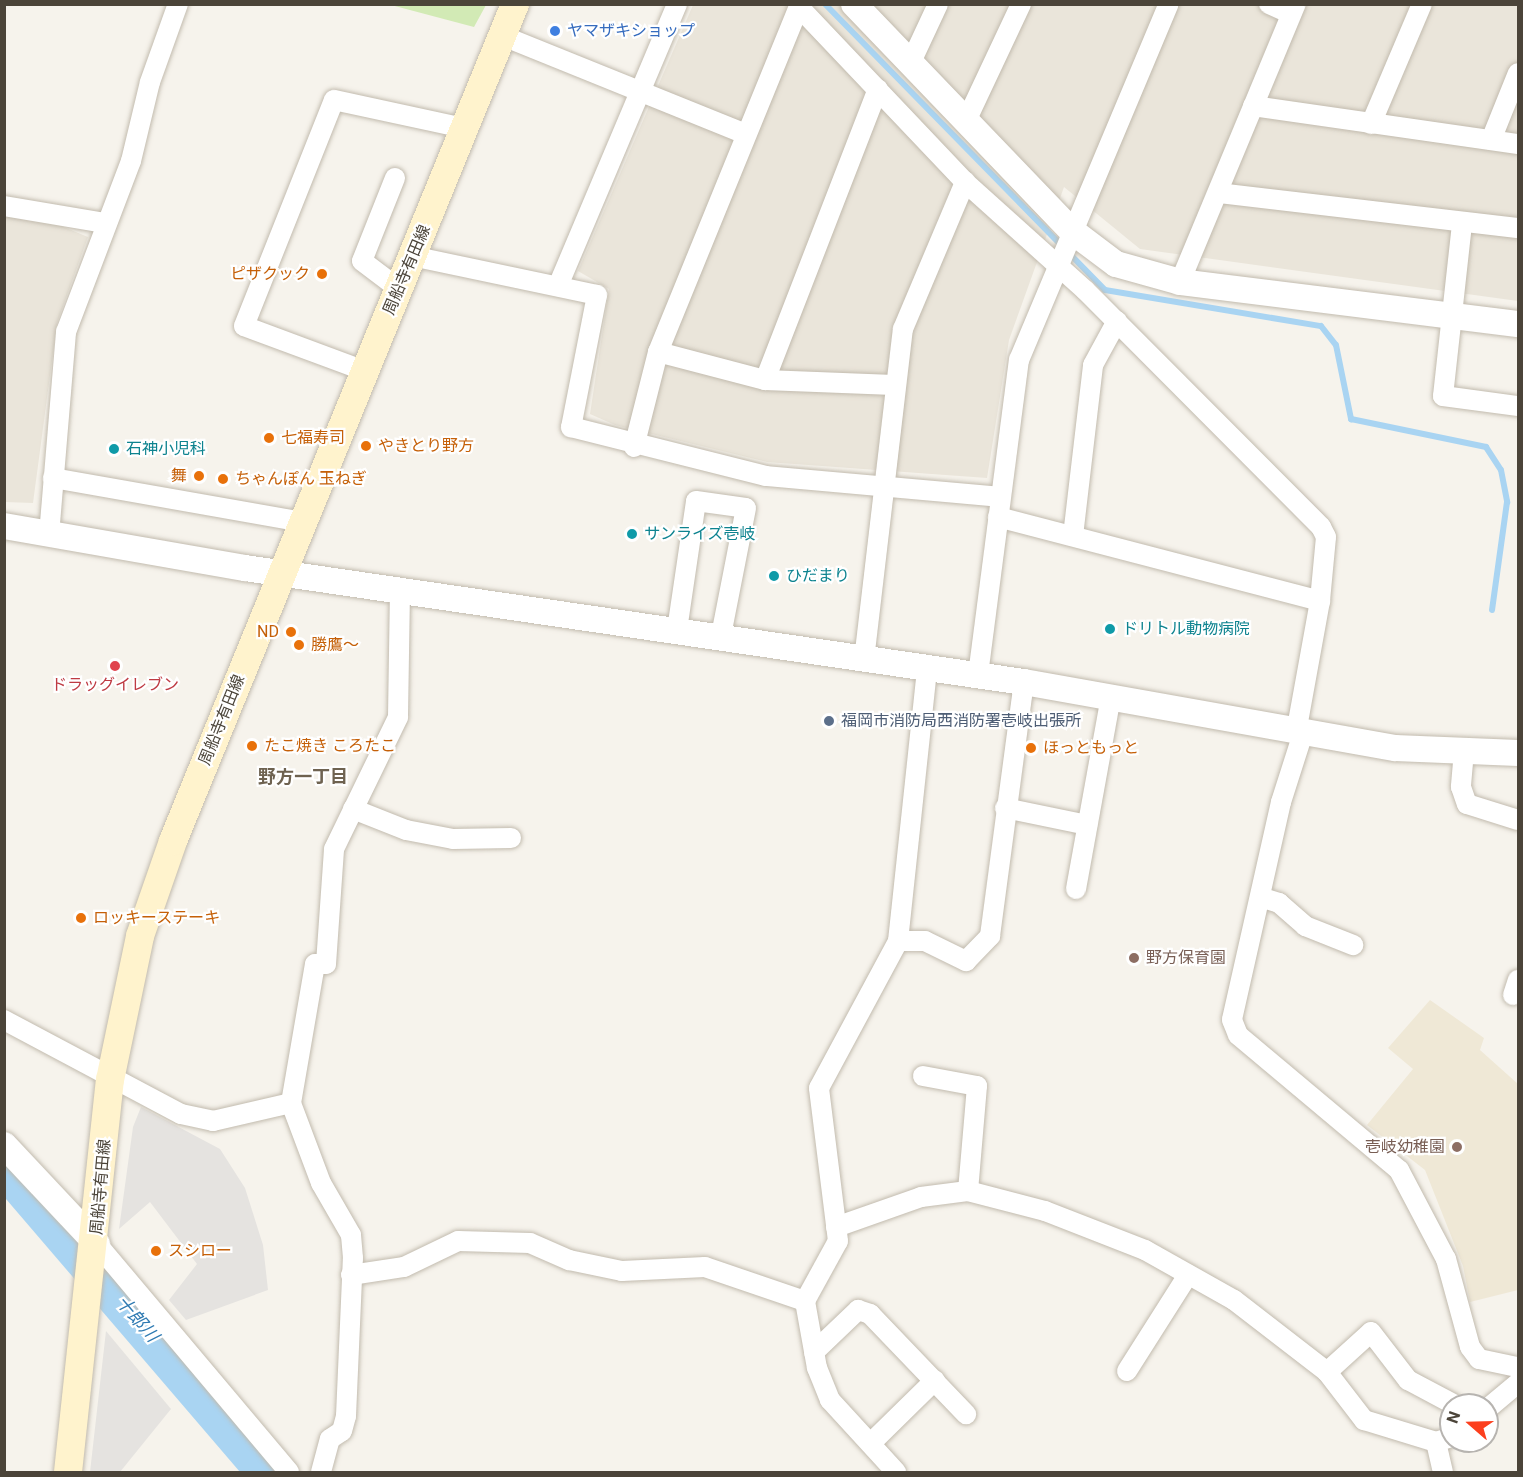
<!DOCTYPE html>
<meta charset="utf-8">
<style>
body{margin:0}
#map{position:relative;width:1523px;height:1477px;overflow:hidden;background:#f6f3ec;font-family:Roboto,"Noto Sans JP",sans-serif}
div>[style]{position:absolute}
.residential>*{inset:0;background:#eae5da}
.education>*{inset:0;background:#efe8d6}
.green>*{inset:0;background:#d2eab5}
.parking>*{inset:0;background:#e5e3e0}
.stream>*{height:6px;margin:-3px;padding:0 3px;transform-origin:3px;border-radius:3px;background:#a9d4f2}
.river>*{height:36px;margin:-18px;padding:0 18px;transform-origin:18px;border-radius:18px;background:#a9d4f2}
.roads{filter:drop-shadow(0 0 2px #c2bbae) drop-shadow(0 0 2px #c2bbae)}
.minor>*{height:20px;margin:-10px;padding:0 10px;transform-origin:10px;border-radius:10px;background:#fff}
.tertiary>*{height:26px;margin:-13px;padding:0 13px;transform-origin:13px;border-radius:13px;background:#fff}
.secondary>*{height:28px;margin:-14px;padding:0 14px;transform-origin:14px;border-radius:14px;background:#fff3cd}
.dots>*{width:16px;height:16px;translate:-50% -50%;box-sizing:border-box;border:3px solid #fff;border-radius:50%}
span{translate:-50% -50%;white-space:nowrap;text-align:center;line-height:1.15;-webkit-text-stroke:4.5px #fff;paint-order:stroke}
.shop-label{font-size:16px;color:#366cbe}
.left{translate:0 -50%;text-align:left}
.street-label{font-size:16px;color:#4b4439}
.food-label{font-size:16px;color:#c56008}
.right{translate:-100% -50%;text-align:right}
.culture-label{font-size:16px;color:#0d838f}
.health-label{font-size:16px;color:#be3a42}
.service-label{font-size:16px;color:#4e5e75}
.education-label{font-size:16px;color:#785e54}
.neighbourhood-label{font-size:18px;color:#6e6250;font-weight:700}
.water-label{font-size:18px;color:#2e7ab2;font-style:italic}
.frame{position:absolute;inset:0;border:6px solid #4b4439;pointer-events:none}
.north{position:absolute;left:1439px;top:1393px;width:60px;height:60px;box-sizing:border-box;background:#fff;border:2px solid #b7b4b0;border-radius:50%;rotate:290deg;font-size:16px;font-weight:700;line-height:24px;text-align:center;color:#4b4439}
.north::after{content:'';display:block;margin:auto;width:21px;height:27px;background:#fc3f1d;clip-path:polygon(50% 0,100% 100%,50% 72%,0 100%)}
</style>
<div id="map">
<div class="residential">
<div style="clip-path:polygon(693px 5px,1518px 5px,1518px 301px,1140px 249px,1064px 187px,1009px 340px,987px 478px,767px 462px,615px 425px,590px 414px,609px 289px,578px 271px)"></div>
<div style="clip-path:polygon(4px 216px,54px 223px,88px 237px,57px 323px,33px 503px,5px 502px)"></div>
</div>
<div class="education">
<div style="clip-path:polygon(1430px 1000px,1484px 1038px,1480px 1050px,1518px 1084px,1518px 1290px,1470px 1302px,1463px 1266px,1425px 1170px,1367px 1125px,1413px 1069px,1388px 1048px)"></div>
</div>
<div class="green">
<div style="clip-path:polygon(391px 5px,486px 5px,474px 27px)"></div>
</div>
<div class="parking">
<div style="clip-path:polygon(141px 1107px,220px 1149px,245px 1188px,263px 1245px,268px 1290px,186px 1320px,169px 1300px,197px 1264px,150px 1202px,119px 1229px,133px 1127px)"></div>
<div style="clip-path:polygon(106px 1331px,171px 1409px,120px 1472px,90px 1472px)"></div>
</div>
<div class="stream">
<div style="left:825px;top:4px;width:400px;rotate:45.6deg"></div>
<div style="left:1105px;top:290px;width:219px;rotate:9.5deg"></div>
<div style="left:1321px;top:326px;width:24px;rotate:52deg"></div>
<div style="left:1336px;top:345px;width:76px;rotate:78.5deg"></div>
<div style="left:1351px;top:419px;width:138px;rotate:11.7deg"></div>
<div style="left:1486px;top:447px;width:27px;rotate:57deg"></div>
<div style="left:1501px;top:470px;width:33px;rotate:79deg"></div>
<div style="left:1507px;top:502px;width:109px;rotate:97.9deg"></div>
</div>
<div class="river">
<div style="left:4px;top:1169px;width:399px;rotate:49.4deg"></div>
</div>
<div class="roads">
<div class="minor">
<div style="left:1269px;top:4px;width:24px;rotate:24deg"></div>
<div style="left:503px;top:36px;width:262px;rotate:22deg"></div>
<div style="left:911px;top:62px;width:64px;rotate:-65deg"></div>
<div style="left:1253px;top:106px;width:268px;rotate:8.2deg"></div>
<div style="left:967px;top:119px;width:127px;rotate:-64.8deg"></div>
<div style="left:1371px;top:124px;width:130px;rotate:-67deg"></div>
<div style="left:1491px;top:140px;width:72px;rotate:-68.1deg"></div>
<div style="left:395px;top:178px;width:89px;rotate:111.7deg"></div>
<div style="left:362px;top:261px;width:46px;rotate:37.1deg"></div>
<div style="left:1219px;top:193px;width:301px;rotate:6.7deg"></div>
<div style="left:4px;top:206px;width:102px;rotate:9.6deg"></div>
<div style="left:1462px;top:224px;width:173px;rotate:96.3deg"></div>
<div style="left:1443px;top:396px;width:76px;rotate:7.6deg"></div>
<div style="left:412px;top:256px;width:189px;rotate:11.9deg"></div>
<div style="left:597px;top:295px;width:135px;rotate:101.1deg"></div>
<div style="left:571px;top:427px;width:201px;rotate:14.1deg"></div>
<div style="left:766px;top:476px;width:235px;rotate:5.1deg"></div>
<div style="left:1180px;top:282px;width:301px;rotate:-67.4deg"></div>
<div style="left:558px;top:286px;width:306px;rotate:-67.1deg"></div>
<div style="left:658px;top:352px;width:111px;rotate:14.7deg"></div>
<div style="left:765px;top:380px;width:129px;rotate:2.2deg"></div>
<div style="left:365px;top:371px;width:129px;rotate:-159.6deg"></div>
<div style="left:244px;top:326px;width:243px;rotate:-68.3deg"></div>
<div style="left:334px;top:100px;width:137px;rotate:12.2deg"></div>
<div style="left:765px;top:380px;width:312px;rotate:-68.8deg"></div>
<div style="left:634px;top:447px;width:98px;rotate:-75.8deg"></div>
<div style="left:658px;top:352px;width:373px;rotate:-67.8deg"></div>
<div style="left:799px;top:7px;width:241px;rotate:46.5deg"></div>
<div style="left:965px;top:182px;width:161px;rotate:42deg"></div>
<div style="left:1085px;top:290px;width:334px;rotate:45.1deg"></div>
<div style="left:1321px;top:527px;width:11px;rotate:63deg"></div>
<div style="left:1326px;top:537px;width:64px;rotate:95.4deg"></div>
<div style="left:1320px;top:601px;width:129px;rotate:100.3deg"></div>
<div style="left:53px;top:478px;width:253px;rotate:10deg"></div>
<div style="left:998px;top:517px;width:333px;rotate:14.6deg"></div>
<div style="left:49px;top:535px;width:204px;rotate:-85.2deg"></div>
<div style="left:66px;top:332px;width:183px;rotate:-69.2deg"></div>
<div style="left:131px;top:161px;width:81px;rotate:-76.5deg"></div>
<div style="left:150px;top:82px;width:83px;rotate:-70.3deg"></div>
<div style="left:1073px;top:536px;width:172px;rotate:-83.3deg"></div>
<div style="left:1093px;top:365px;width:50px;rotate:-61.4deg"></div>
<div style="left:677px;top:630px;width:130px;rotate:-81.6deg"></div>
<div style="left:696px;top:501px;width:50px;rotate:8deg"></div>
<div style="left:746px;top:508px;width:129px;rotate:101.1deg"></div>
<div style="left:864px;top:660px;width:333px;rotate:-83.3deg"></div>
<div style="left:903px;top:329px;width:160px;rotate:-67.1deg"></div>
<div style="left:978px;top:675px;width:318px;rotate:-82.6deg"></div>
<div style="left:1019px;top:360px;width:386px;rotate:-67.2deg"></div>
<div style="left:1304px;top:730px;width:76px;rotate:107.7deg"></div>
<div style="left:1281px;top:802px;width:223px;rotate:102.7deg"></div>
<div style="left:1232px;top:1020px;width:16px;rotate:68deg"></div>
<div style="left:1238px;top:1035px;width:210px;rotate:40deg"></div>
<div style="left:1399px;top:1170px;width:101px;rotate:62.2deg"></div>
<div style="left:1446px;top:1259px;width:91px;rotate:74.7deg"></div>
<div style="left:1470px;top:1347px;width:15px;rotate:53deg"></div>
<div style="left:1479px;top:1359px;width:40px;rotate:12deg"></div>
<div style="left:1464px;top:751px;width:36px;rotate:95deg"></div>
<div style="left:1461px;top:787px;width:18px;rotate:71deg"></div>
<div style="left:1467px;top:804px;width:53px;rotate:17.4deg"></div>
<div style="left:1005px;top:808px;width:84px;rotate:11.7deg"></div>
<div style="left:353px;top:809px;width:57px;rotate:21.6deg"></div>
<div style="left:406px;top:830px;width:48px;rotate:10.8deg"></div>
<div style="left:453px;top:839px;width:58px;rotate:-1deg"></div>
<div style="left:1076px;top:889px;width:195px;rotate:-79.7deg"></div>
<div style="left:1263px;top:898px;width:17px;rotate:17deg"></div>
<div style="left:1279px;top:903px;width:35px;rotate:41deg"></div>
<div style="left:1305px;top:926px;width:52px;rotate:21.6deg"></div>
<div style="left:898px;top:941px;width:27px"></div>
<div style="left:925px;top:941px;width:46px;rotate:26deg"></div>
<div style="left:966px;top:961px;width:35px;rotate:-46deg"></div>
<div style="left:990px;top:936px;width:256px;rotate:-82.4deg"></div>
<div style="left:1513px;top:995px;width:16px;rotate:-72deg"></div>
<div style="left:4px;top:1020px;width:200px;rotate:28deg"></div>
<div style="left:181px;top:1114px;width:33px;rotate:12deg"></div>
<div style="left:213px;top:1121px;width:80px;rotate:-13deg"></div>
<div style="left:923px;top:1076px;width:55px;rotate:10.5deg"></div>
<div style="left:977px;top:1086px;width:105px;rotate:94.9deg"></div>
<div style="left:836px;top:1227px;width:90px;rotate:-19.4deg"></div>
<div style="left:921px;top:1197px;width:47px;rotate:-7.3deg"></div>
<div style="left:968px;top:1191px;width:80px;rotate:14.6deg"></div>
<div style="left:1045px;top:1211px;width:107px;rotate:21.3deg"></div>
<div style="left:1145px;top:1250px;width:102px;rotate:29.3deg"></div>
<div style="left:1234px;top:1300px;width:118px;rotate:37.7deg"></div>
<div style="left:1327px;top:1372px;width:61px;rotate:52.4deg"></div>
<div style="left:1364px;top:1420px;width:75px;rotate:17deg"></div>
<div style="left:1436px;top:1442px;width:16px;rotate:-18deg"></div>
<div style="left:97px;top:1244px;width:298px;rotate:49.9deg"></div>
<div style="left:351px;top:1275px;width:54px;rotate:-8.6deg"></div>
<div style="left:404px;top:1267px;width:60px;rotate:-25.7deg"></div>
<div style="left:458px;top:1241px;width:72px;rotate:1.6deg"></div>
<div style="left:530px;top:1243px;width:43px;rotate:23.6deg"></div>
<div style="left:569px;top:1260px;width:54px;rotate:11.7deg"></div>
<div style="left:622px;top:1271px;width:83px;rotate:-2.8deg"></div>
<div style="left:705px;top:1267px;width:106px;rotate:18.8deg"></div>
<div style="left:814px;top:1352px;width:61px;rotate:-43.7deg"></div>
<div style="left:858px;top:1310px;width:13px;rotate:18deg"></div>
<div style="left:870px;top:1314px;width:139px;rotate:46.2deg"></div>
<div style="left:1127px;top:1371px;width:114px;rotate:-57.6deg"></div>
<div style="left:1327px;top:1372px;width:59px;rotate:-42.3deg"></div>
<div style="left:1371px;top:1332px;width:61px;rotate:52.4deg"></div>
<div style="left:1408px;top:1380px;width:53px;rotate:28deg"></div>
<div style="left:1487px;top:1409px;width:40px;rotate:-40deg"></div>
<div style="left:872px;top:1442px;width:88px;rotate:-44.5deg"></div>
<div style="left:1436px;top:1442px;width:31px;rotate:77deg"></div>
<div style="left:321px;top:1472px;width:34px;rotate:-75deg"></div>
<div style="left:330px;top:1439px;width:14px;rotate:-34deg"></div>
<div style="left:342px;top:1431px;width:16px;rotate:-75deg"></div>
<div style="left:346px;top:1416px;width:158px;rotate:-87.5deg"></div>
<div style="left:353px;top:1258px;width:23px;rotate:-95deg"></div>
<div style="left:351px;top:1235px;width:60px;rotate:-120deg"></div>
<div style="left:321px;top:1183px;width:85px;rotate:-110.6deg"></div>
<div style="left:291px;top:1103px;width:141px;rotate:-80.2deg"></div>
<div style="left:315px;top:964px;width:11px"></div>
<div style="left:326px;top:964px;width:115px;rotate:-86deg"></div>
<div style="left:334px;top:849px;width:147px;rotate:-64.1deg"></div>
<div style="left:398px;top:717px;width:127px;rotate:-89.1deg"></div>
<div style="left:896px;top:1472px;width:98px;rotate:-132.5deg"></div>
<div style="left:830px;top:1400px;width:35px;rotate:-112deg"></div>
<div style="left:817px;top:1368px;width:68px;rotate:-100.2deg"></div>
<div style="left:805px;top:1301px;width:68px;rotate:-61.2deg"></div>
<div style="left:838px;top:1241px;width:154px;rotate:-97.1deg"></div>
<div style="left:819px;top:1088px;width:167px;rotate:-61.7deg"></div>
<div style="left:898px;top:941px;width:274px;rotate:-83.9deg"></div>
</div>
<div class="tertiary">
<div style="left:854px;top:4px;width:315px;rotate:46.2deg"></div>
<div style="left:1072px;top:231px;width:55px;rotate:36.9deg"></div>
<div style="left:1116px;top:264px;width:66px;rotate:15.7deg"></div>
<div style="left:1180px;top:282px;width:341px;rotate:7.1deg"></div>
<div style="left:4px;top:526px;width:245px;rotate:9.9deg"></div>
<div style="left:245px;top:568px;width:787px;rotate:8.33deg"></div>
<div style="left:1024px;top:682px;width:377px;rotate:10.1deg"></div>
<div style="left:1395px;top:748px;width:123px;rotate:2.3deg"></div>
<div style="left:4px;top:1145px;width:136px;rotate:46.8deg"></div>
</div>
<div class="secondary">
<div style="left:68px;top:1472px;width:394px;rotate:-83.9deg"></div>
<div style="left:110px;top:1080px;width:147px;rotate:-78.2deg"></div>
<div style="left:140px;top:936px;width:101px;rotate:-70.8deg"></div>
<div style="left:173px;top:841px;width:904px;rotate:-67.77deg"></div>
</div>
</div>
<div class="dots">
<div style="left:555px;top:31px;background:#3f7fe0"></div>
<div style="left:322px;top:274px;background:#e8710a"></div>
<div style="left:269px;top:438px;background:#e8710a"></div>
<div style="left:366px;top:446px;background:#e8710a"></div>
<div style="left:114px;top:449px;background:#0f9aa8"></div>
<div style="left:199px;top:476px;background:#e8710a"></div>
<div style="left:223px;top:479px;background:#e8710a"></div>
<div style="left:632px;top:534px;background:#0f9aa8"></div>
<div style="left:774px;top:576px;background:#0f9aa8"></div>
<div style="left:1110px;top:629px;background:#0f9aa8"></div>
<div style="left:291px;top:632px;background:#e8710a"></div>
<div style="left:299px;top:645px;background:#e8710a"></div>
<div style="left:115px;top:666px;background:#e0444e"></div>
<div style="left:829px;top:721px;background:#5c6f8a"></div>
<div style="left:252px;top:746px;background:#e8710a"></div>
<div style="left:1031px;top:748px;background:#e8710a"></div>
<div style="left:81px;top:918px;background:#e8710a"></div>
<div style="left:1134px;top:958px;background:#8d6e63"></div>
<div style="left:1457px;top:1147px;background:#8d6e63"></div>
<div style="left:156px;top:1251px;background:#e8710a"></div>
</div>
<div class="shop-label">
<span class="left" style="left:567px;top:31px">ヤマザキショップ</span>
</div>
<div class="street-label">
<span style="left:407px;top:270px;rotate:-67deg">周船寺有田線</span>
<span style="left:222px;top:720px;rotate:-68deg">周船寺有田線</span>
<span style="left:101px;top:1187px;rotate:-85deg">周船寺有田線</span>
</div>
<div class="food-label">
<span class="right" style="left:310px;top:274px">ピザクック</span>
<span class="left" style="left:281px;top:438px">七福寿司</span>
<span class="left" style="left:378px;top:446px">やきとり野方</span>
<span class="right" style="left:187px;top:476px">舞</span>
<span class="left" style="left:235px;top:479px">ちゃんぽん 玉ねぎ</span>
<span class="right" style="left:279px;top:632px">ND</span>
<span class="left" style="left:311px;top:645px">勝鷹～</span>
<span class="left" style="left:264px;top:746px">たこ焼き ころたこ</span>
<span class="left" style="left:1043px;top:748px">ほっともっと</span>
<span class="left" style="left:93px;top:918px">ロッキーステーキ</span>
<span class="left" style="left:168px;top:1251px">スシロー</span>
</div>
<div class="culture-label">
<span class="left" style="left:126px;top:449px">石神小児科</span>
<span class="left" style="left:644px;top:534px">サンライズ壱岐</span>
<span class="left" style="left:786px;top:576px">ひだまり</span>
<span class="left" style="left:1122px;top:629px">ドリトル動物病院</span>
</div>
<div class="health-label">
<span style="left:115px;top:685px">ドラッグイレブン</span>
</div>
<div class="service-label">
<span class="left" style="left:841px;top:721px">福岡市消防局西消防署壱岐出張所</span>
</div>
<div class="education-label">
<span class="left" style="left:1146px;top:958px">野方保育園</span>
<span class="right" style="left:1445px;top:1147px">壱岐幼稚園</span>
</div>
<div class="neighbourhood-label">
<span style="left:303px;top:777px">野方一丁目</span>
</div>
<div class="water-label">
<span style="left:137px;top:1319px;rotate:49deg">十郎川</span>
</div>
<div class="frame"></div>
<div class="north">N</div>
</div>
